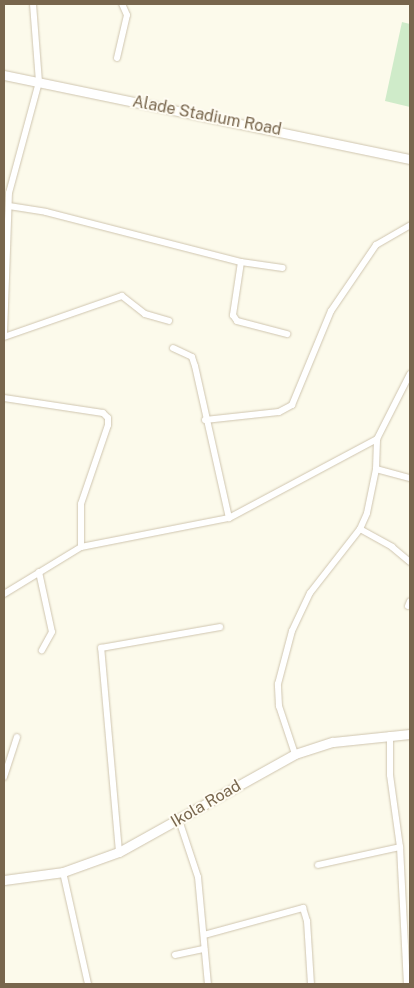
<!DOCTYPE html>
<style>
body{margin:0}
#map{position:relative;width:414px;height:988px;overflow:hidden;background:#fcfaeb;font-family:"Public Sans",sans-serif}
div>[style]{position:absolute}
.green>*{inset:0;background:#cfebc9}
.roads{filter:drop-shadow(0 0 1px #cfc5af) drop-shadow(0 0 1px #cfc5af)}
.street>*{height:6px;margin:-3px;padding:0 3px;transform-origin:3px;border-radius:3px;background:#fff}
.secondary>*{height:9px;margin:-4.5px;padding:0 4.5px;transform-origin:4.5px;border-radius:4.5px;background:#fff}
span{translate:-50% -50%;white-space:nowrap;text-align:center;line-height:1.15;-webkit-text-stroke:4px #fffcf2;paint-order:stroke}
.street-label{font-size:16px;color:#78664d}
.frame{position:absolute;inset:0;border:5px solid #78664d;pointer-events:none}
</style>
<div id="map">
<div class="green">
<div style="clip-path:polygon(402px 22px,410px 24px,410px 107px,385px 101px)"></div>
</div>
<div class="roads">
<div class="street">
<div style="left:117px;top:58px;width:44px;rotate:-76.9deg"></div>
<div style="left:127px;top:15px;width:12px;rotate:-114deg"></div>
<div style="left:9px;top:206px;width:37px;rotate:9deg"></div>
<div style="left:46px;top:212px;width:201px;rotate:14.4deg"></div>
<div style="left:241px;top:262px;width:42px;rotate:8.1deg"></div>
<div style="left:241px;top:262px;width:54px;rotate:98.6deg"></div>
<div style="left:233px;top:315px;width:7px;rotate:56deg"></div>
<div style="left:237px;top:321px;width:52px;rotate:14.6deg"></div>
<div style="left:4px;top:335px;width:142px;rotate:-88deg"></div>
<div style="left:9px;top:193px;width:115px;rotate:-74.9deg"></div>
<div style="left:39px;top:82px;width:78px;rotate:-94.4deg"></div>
<div style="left:4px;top:337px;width:125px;rotate:-19.2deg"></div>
<div style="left:122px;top:296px;width:29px;rotate:38deg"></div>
<div style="left:145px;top:314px;width:25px;rotate:16deg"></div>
<div style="left:173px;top:348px;width:21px;rotate:25deg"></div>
<div style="left:192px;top:357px;width:9px;rotate:72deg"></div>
<div style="left:195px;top:366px;width:156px;rotate:77.4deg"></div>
<div style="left:4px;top:398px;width:100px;rotate:8.6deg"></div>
<div style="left:103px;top:413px;width:7px;rotate:45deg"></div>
<div style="left:108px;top:418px;width:7px;rotate:90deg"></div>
<div style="left:108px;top:425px;width:83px;rotate:108.9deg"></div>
<div style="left:81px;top:504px;width:43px;rotate:90deg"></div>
<div style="left:81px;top:547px;width:90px;rotate:148.6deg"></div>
<div style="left:205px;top:420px;width:74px;rotate:-6.2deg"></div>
<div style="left:279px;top:412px;width:15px;rotate:-28deg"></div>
<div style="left:292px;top:405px;width:102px;rotate:-67.5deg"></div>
<div style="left:331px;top:311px;width:80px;rotate:-55.7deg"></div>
<div style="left:376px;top:245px;width:39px;rotate:-30deg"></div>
<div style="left:376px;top:469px;width:35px;rotate:15deg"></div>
<div style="left:360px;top:529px;width:37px;rotate:29deg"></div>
<div style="left:392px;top:547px;width:23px;rotate:40deg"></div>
<div style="left:81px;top:547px;width:151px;rotate:-11.1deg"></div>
<div style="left:229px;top:518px;width:168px;rotate:-28.1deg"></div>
<div style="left:377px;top:439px;width:73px;rotate:-63.1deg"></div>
<div style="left:39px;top:572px;width:61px;rotate:77.8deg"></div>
<div style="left:52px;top:632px;width:21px;rotate:119deg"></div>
<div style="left:408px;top:606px;width:5px;rotate:-68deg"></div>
<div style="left:390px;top:735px;width:40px;rotate:90deg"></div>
<div style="left:390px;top:775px;width:73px;rotate:82.1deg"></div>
<div style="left:400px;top:847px;width:137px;rotate:87.1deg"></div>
<div style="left:295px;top:754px;width:51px;rotate:-108.4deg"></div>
<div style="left:279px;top:706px;width:22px;rotate:-93deg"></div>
<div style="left:278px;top:684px;width:55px;rotate:-75.2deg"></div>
<div style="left:292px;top:631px;width:42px;rotate:-64.7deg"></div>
<div style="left:310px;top:593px;width:81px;rotate:-52deg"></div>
<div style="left:360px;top:529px;width:17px;rotate:-66deg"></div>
<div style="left:367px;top:513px;width:45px;rotate:-78.4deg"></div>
<div style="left:376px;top:469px;width:30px;rotate:-88deg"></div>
<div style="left:4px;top:777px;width:42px;rotate:-72deg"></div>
<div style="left:179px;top:820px;width:60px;rotate:71.6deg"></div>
<div style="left:198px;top:877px;width:107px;rotate:84.7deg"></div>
<div style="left:119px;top:852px;width:205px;rotate:-95deg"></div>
<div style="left:101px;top:648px;width:121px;rotate:-10deg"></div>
<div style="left:318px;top:865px;width:84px;rotate:-12.4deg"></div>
<div style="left:63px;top:872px;width:115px;rotate:77.4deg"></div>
<div style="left:204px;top:935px;width:103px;rotate:-15.3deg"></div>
<div style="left:303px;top:908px;width:14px;rotate:73deg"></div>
<div style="left:307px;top:921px;width:63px;rotate:86.4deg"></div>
<div style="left:175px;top:955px;width:30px;rotate:-12deg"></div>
</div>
<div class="secondary">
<div style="left:4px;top:75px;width:415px;rotate:11.7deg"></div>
<div style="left:4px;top:880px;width:60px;rotate:-7.7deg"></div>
<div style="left:63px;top:872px;width:59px;rotate:-19.7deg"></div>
<div style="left:119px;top:852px;width:201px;rotate:-29.1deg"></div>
<div style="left:295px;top:754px;width:40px;rotate:-18deg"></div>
<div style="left:333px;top:742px;width:77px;rotate:-5.9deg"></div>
</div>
</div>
<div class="street-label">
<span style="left:207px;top:116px;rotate:11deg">Alade Stadium Road</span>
<span style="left:206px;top:804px;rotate:-30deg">Ikola Road</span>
</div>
<div class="frame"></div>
</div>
